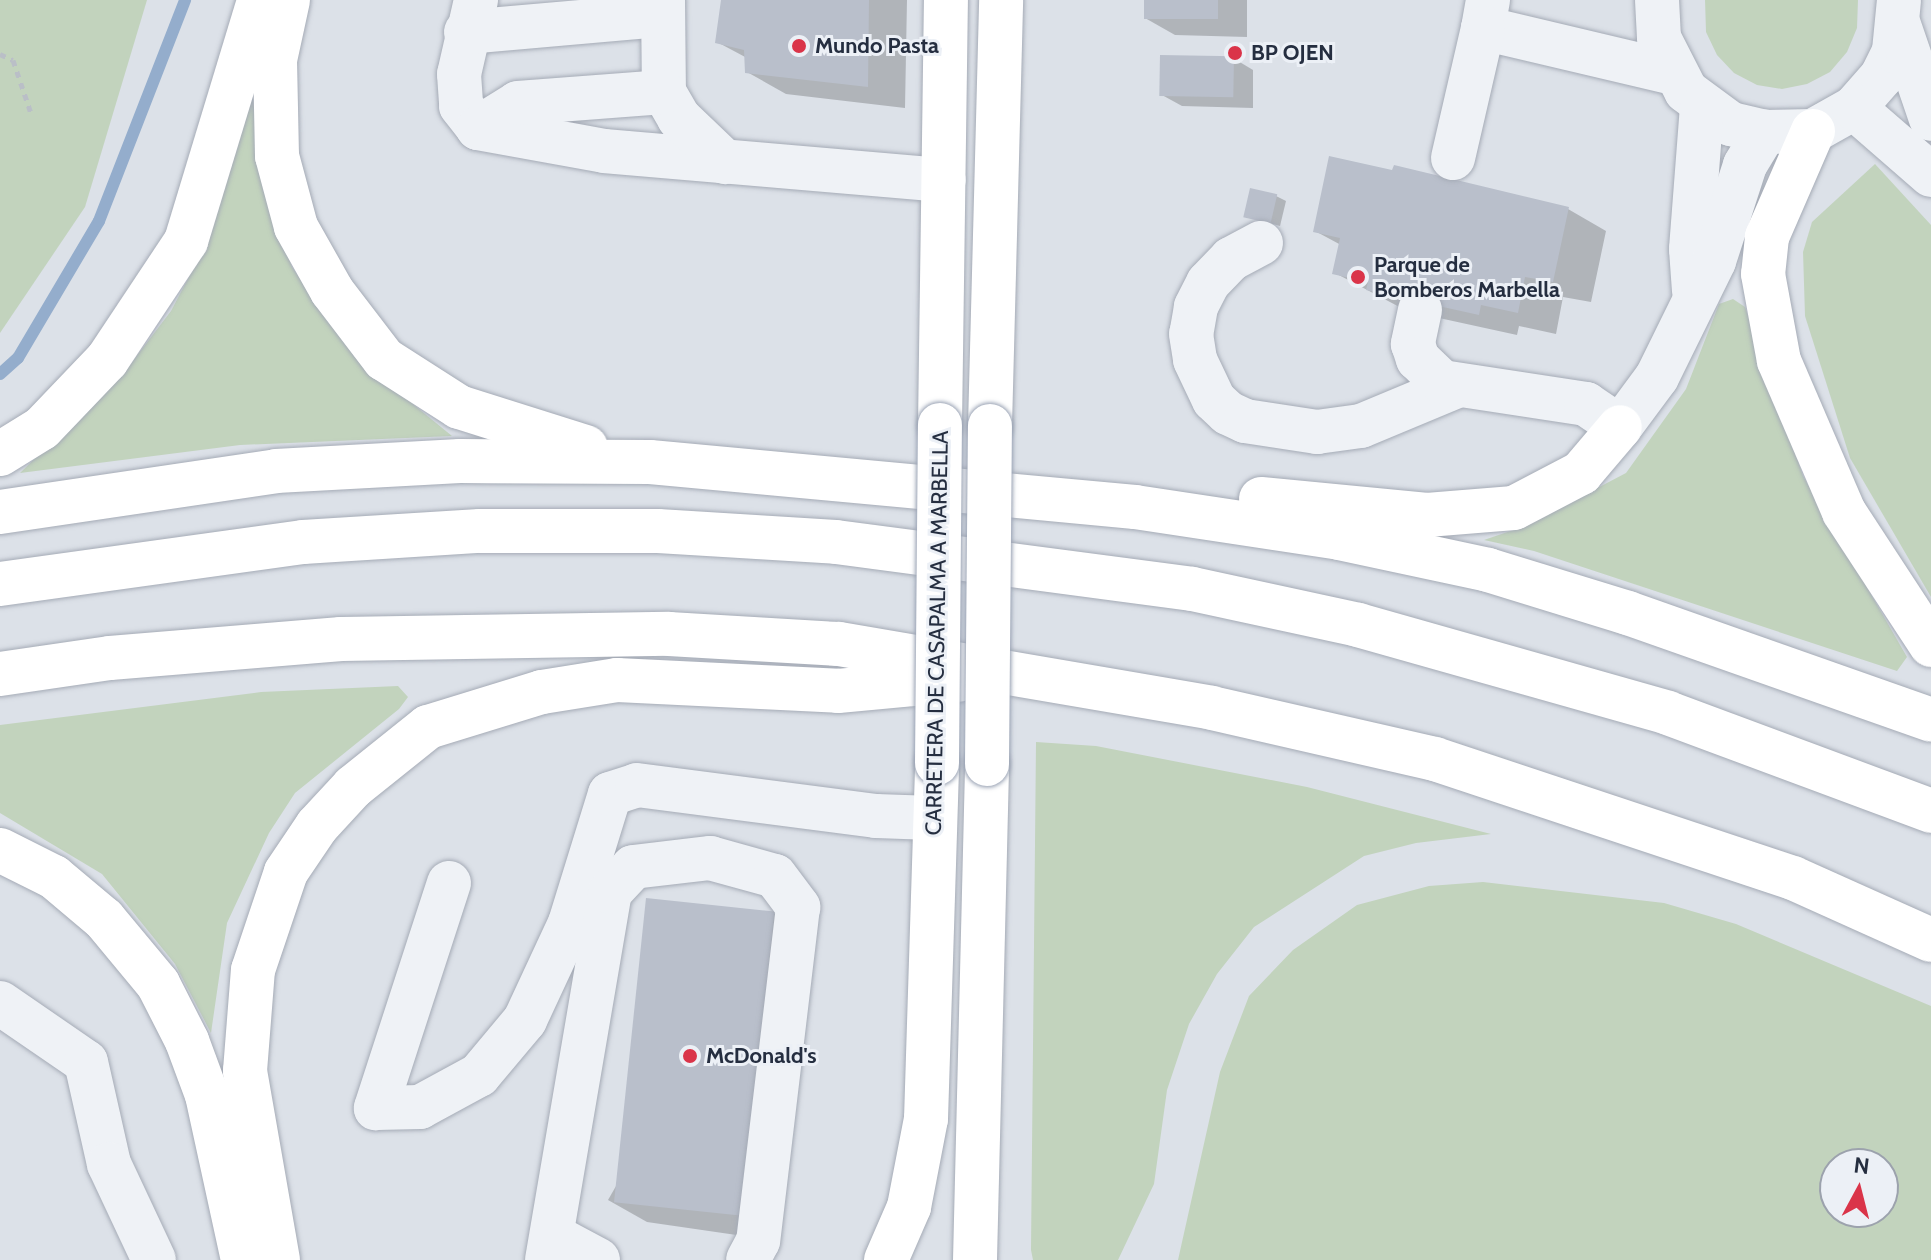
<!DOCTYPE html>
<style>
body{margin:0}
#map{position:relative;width:1931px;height:1260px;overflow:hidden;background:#dce1e8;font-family:Cabin,sans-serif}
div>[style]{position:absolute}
.green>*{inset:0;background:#c2d3bd}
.shadow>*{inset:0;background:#0003}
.stream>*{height:12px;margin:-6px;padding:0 6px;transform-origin:6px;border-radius:6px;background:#94adcc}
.building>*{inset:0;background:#b9bfcb;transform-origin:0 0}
.path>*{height:5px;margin-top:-2.5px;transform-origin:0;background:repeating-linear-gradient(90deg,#babfc7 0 6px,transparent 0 12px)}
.roads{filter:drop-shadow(0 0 2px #a5abb6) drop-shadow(0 0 2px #a5abb6)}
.minor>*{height:44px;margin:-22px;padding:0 22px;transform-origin:22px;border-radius:22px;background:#eff2f6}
.major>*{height:44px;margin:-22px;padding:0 22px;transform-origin:22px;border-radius:22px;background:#fff}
.highway>*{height:44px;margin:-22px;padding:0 22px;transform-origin:22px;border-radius:22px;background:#fff}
.bridges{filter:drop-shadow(0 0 2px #9ba4b5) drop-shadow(0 0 2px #9ba4b5)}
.major-bridge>*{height:44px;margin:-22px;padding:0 22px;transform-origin:22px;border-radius:22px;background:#fff}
.dots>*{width:22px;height:22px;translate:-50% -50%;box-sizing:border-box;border:4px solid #ecf0f6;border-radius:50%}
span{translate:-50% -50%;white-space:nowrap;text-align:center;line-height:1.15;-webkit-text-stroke:6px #ecf0f6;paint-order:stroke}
.poi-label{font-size:22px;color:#252e40;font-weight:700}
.left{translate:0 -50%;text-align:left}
.street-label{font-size:22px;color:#252e40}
.north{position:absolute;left:1819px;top:1148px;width:80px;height:80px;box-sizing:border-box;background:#ecf0f6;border:2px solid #9ca2ad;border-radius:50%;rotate:7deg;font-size:22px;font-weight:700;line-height:32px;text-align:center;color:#252e40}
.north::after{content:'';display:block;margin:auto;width:28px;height:36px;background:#da3449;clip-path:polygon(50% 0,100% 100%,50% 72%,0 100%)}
</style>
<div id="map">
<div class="green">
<div style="clip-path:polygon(0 0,147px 0,85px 207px,0 333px)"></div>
<div style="clip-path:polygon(1705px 0,1858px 0,1857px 28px,1847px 52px,1830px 72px,1807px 84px,1782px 89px,1757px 85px,1734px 73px,1717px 55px,1706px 32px)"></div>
<div style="clip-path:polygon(254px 67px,272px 215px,292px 267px,354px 356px,452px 436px,240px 445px,20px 473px,129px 366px,171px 311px,193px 269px)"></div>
<div style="clip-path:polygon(1875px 164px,1931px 225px,1931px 597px,1850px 458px,1805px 316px,1803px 252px,1812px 222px)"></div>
<div style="clip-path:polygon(1733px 299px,1745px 307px,1803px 476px,1907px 657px,1897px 671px,1534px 551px,1484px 540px,1525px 526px,1626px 473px,1686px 389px,1719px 304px)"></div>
<div style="clip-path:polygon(398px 686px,408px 697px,399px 709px,295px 793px,269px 833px,227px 923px,211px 1033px,175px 964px,102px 874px,0 813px,0 725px,261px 692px)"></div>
<div style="clip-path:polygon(1036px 742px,1096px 746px,1307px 787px,1491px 834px,1416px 843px,1364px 856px,1254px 927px,1217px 974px,1189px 1024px,1167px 1090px,1154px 1184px,1118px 1260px,1033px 1260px,1031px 1250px)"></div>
<div style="clip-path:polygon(evenodd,1483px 882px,1664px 903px,1736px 924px,1931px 1006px,1931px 1260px,1178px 1260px,1220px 1072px,1249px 996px,1293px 950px,1357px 905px,1429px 886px,1483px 882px,1835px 1164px,1883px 1164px,1883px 1212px,1835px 1212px,1835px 1164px)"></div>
</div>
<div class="shadow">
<div style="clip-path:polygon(723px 0,907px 0,905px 108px,786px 94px,747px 72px,747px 58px,717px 42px)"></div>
<div style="clip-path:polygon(1146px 0,1247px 0,1247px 37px,1175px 35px,1145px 18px)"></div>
<div style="clip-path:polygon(1233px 58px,1253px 70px,1253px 108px,1182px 106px,1162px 95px)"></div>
<div style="clip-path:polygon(1276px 196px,1286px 201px,1280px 226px,1245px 216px)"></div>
<div style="clip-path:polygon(1568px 209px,1606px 231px,1591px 302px,1563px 297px,1556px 334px,1519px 326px,1517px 335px,1407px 311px,1335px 273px,1341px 245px,1315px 231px)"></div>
<div style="clip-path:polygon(773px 913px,811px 935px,771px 1240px,647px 1222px,608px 1200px)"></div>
</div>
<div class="stream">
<div style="left:0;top:374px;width:24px;rotate:-42deg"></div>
<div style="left:18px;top:358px;width:159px;rotate:-59.4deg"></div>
<div style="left:99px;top:221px;width:237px;rotate:-68.7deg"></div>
</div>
<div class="building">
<div style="clip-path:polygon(721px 0,869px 0,868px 87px,745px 73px,744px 50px,715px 43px)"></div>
<div style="left:1144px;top:0;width:74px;height:19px"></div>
<div style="left:1160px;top:55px;width:74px;height:41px;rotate:1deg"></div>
<div style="clip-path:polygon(1329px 156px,1392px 170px,1394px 165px,1569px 207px,1553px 282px,1525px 277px,1518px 313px,1481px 305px,1479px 315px,1366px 290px,1368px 282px,1332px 274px,1340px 238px,1313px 232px)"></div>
<div style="left:1250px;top:188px;width:28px;height:30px;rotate:13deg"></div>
<div style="left:646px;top:898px;width:129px;height:306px;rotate:6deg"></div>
</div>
<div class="path">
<div style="left:0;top:54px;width:14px;rotate:25deg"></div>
<div style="left:13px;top:60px;width:59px;rotate:71.3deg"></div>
</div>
<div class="roads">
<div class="minor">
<div style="left:476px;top:0;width:76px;rotate:102.9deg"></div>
<div style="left:459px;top:74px;width:32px;rotate:86deg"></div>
<div style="left:461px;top:106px;width:28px;rotate:52deg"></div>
<div style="left:478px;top:128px;width:128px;rotate:10.3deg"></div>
<div style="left:604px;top:151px;width:341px;rotate:4.9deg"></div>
<div style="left:663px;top:0;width:92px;rotate:89.4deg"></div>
<div style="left:664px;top:92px;width:30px;rotate:60deg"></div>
<div style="left:679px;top:118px;width:64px;rotate:43.7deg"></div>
<div style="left:1488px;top:0;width:28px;rotate:100deg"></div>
<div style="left:1483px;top:28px;width:195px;rotate:13.3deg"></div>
<div style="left:1657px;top:0;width:38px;rotate:87deg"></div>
<div style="left:1659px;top:38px;width:59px;rotate:63deg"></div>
<div style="left:1686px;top:91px;width:56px;rotate:36.3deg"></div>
<div style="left:1731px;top:124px;width:35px;rotate:13deg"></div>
<div style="left:1765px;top:132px;width:48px;rotate:-1.2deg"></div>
<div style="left:1813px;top:131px;width:47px;rotate:-29.3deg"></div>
<div style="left:1854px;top:108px;width:43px;rotate:-48.8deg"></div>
<div style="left:1882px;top:76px;width:28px;rotate:-64deg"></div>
<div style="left:1894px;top:51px;width:51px;rotate:-84.4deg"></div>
<div style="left:1899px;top:25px;width:99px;rotate:71.2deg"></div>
<div style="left:466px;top:32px;width:197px;rotate:-5deg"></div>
<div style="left:1854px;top:108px;width:102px;rotate:41deg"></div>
<div style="left:478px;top:128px;width:47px;rotate:-32deg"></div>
<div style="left:518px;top:103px;width:146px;rotate:-4.3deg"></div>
<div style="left:1453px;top:158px;width:133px;rotate:-77deg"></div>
<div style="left:1261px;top:243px;width:34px;rotate:152deg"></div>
<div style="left:1231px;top:259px;width:33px;rotate:134deg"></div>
<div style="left:1208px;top:283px;width:27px;rotate:117deg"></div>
<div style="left:1196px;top:307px;width:27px;rotate:100deg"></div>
<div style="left:1191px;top:334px;width:26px;rotate:81deg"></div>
<div style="left:1195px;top:360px;width:44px;rotate:64.6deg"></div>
<div style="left:1214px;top:400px;width:19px;rotate:43deg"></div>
<div style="left:1228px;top:413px;width:19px;rotate:25deg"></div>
<div style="left:1245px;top:421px;width:73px;rotate:8.7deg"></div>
<div style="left:1317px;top:432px;width:44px;rotate:-7.8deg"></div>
<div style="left:1361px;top:426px;width:104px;rotate:-22.6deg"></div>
<div style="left:1694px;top:291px;width:42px;rotate:-94.1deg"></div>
<div style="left:1691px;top:249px;width:143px;rotate:-85.6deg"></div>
<div style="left:1420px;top:310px;width:35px;rotate:102deg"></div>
<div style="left:1413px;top:344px;width:16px;rotate:72deg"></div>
<div style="left:1418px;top:359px;width:33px;rotate:44deg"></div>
<div style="left:1442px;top:382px;width:146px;rotate:8.7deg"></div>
<div style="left:1586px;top:404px;width:41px;rotate:34.1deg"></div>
<div style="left:1620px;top:427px;width:62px;rotate:-53.5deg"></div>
<div style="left:1657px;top:377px;width:129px;rotate:-63.8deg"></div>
<div style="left:1714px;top:261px;width:101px;rotate:-72.1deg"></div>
<div style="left:1745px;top:165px;width:39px;rotate:-59deg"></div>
<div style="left:449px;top:883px;width:237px;rotate:108deg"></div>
<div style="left:376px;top:1108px;width:44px;rotate:-1.3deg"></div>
<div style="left:420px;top:1107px;width:67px;rotate:-28.5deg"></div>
<div style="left:479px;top:1075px;width:72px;rotate:-50.1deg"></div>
<div style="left:525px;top:1020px;width:107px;rotate:-65.1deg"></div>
<div style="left:570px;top:923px;width:135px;rotate:-72.8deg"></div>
<div style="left:610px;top:794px;width:28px;rotate:-18deg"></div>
<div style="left:637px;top:785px;width:241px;rotate:7.4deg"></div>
<div style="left:876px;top:816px;width:57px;rotate:2deg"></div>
<div style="left:0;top:1003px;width:104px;rotate:34.5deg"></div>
<div style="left:86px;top:1062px;width:105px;rotate:77.3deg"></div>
<div style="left:109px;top:1164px;width:106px;rotate:64.9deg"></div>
<div style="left:553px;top:1236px;width:51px;rotate:28.1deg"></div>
<div style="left:547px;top:1260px;width:373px;rotate:-80.3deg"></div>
<div style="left:610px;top:892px;width:34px;rotate:-47deg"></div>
<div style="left:633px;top:867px;width:78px;rotate:-6.7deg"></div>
<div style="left:710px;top:858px;width:67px;rotate:15.5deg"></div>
<div style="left:775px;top:876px;width:39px;rotate:53deg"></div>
<div style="left:798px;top:907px;width:336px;rotate:96.8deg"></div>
<div style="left:758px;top:1241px;width:21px;rotate:118deg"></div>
</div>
<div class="major">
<div style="left:940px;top:425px;width:425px;rotate:-89.2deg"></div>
<div style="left:990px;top:426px;width:426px;rotate:-88.5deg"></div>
<div style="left:886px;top:1260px;width:58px;rotate:-66.5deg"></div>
<div style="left:909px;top:1207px;width:90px;rotate:-79.1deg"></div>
<div style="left:926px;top:1119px;width:356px;rotate:-88.2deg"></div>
<div style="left:975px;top:1260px;width:496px;rotate:-88.6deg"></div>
</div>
<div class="highway">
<div style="left:288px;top:0;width:61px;rotate:102.2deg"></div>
<div style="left:275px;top:60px;width:96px;rotate:88.8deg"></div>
<div style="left:277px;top:156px;width:73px;rotate:75deg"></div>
<div style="left:296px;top:227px;width:73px;rotate:60.6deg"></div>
<div style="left:332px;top:291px;width:86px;rotate:52.6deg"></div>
<div style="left:384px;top:359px;width:89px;rotate:32.6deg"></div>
<div style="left:459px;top:407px;width:133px;rotate:17.5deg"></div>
<div style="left:1813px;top:131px;width:116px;rotate:113.5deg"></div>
<div style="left:1767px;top:237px;width:37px;rotate:96deg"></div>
<div style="left:1763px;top:274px;width:88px;rotate:79.6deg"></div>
<div style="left:1779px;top:361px;width:164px;rotate:66.7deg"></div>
<div style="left:1844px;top:512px;width:159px;rotate:56.8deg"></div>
<div style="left:0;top:454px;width:49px;rotate:-31.8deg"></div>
<div style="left:42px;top:428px;width:94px;rotate:-46.3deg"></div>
<div style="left:107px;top:360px;width:143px;rotate:-56.4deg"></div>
<div style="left:186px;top:241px;width:252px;rotate:-73.1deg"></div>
<div style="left:1261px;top:499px;width:167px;rotate:5.5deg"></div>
<div style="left:1427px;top:515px;width:87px;rotate:-4.6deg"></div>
<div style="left:1514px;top:508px;width:76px;rotate:-27.6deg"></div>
<div style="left:1581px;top:473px;width:60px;rotate:-49.7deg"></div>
<div style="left:0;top:512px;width:279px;rotate:-8.4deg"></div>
<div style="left:276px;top:471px;width:184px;rotate:-3.1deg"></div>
<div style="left:460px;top:461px;width:190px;rotate:0.3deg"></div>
<div style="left:650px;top:462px;width:487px;rotate:5.3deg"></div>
<div style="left:1135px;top:507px;width:206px;rotate:8.6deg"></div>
<div style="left:1339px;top:538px;width:152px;rotate:12.1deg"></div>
<div style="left:1488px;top:570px;width:146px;rotate:17.1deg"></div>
<div style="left:1628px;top:613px;width:321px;rotate:19.4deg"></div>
<div style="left:0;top:584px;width:306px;rotate:-7.9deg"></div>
<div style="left:303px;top:542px;width:177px;rotate:-3.6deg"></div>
<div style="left:480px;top:531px;width:178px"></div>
<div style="left:658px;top:531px;width:178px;rotate:3.5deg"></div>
<div style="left:836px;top:542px;width:359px;rotate:7.5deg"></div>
<div style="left:1192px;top:589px;width:170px;rotate:12.2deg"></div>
<div style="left:1358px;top:625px;width:322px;rotate:15.8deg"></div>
<div style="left:1668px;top:713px;width:281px;rotate:20.4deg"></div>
<div style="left:0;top:674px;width:111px;rotate:-8.3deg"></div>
<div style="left:110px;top:658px;width:232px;rotate:-4.7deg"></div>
<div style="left:341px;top:639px;width:328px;rotate:-0.9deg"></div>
<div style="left:669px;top:634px;width:170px;rotate:3.4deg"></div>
<div style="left:839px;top:644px;width:378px;rotate:9.7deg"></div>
<div style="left:1212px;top:708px;width:229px;rotate:12.9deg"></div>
<div style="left:1435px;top:759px;width:377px;rotate:18.4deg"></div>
<div style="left:1793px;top:878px;width:151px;rotate:24.2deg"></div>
<div style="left:0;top:850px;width:60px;rotate:26.6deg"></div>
<div style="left:54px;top:877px;width:65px;rotate:40deg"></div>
<div style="left:104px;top:919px;width:85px;rotate:50.3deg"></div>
<div style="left:158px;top:984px;width:64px;rotate:63deg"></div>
<div style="left:187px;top:1041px;width:58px;rotate:69.7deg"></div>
<div style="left:207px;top:1095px;width:169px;rotate:77.7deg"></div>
<div style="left:278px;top:1260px;width:192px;rotate:-99.9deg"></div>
<div style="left:245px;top:1071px;width:101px;rotate:-85.5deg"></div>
<div style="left:253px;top:970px;width:103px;rotate:-71.4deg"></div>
<div style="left:286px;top:872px;width:55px;rotate:-56deg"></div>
<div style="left:317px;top:826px;width:53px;rotate:-47.3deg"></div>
<div style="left:353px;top:787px;width:96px;rotate:-38.7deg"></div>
<div style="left:428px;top:727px;width:119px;rotate:-17.1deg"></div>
<div style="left:542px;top:692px;width:76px;rotate:-9.1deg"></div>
<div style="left:617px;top:680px;width:221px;rotate:2.8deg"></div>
<div style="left:838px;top:691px;width:120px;rotate:-5.3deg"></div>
</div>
</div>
<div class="bridges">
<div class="major-bridge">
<div style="left:937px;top:763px;width:338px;rotate:-89.5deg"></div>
<div style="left:987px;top:764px;width:338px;rotate:-89.5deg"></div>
</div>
</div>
<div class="dots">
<div style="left:799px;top:46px;background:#da3449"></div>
<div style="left:1235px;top:53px;background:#da3449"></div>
<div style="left:1358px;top:277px;background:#da3449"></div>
<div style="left:690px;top:1056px;background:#da3449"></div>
</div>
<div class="poi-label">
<span class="left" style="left:815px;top:46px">Mundo Pasta</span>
<span class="left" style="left:1251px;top:53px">BP OJEN</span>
<span class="left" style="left:1374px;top:277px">Parque de<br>Bomberos Marbella</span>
<span class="left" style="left:706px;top:1056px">McDonald's</span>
</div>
<div class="street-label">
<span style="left:937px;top:633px;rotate:-89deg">CARRETERA DE CASAPALMA A MARBELLA</span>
</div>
<div class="north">N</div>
</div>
